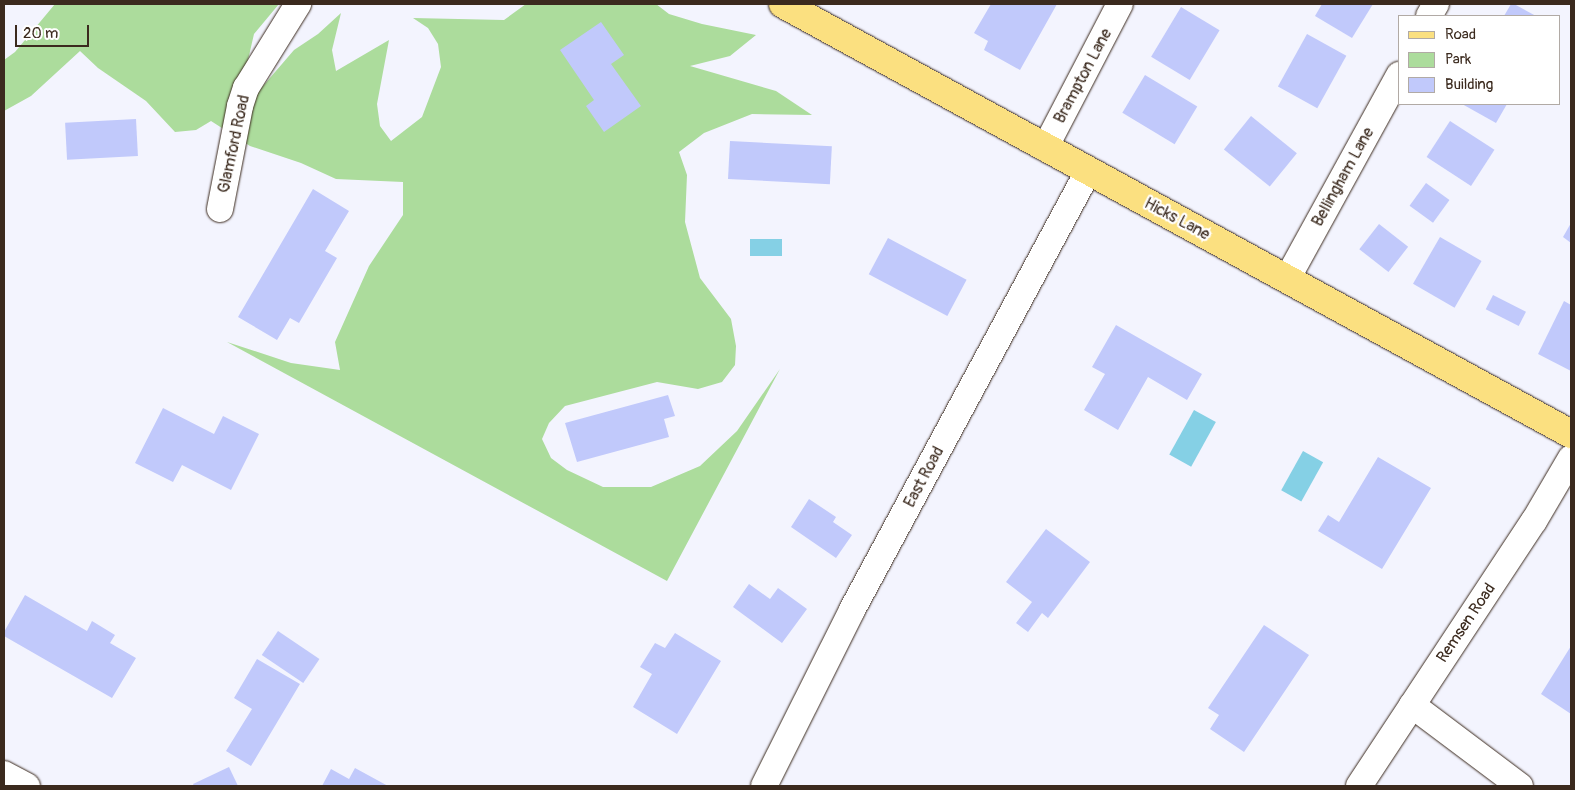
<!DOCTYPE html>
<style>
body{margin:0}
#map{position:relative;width:1575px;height:790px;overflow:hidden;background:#f3f4fe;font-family:Pangolin,sans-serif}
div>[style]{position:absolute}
.green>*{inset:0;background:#acdc9c}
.water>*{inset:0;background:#85d0e5;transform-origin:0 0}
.building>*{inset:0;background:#c1c9fb;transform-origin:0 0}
.roads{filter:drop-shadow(0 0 1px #3b2a1e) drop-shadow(0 0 1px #3b2a1e)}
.minor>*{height:26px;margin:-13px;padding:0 13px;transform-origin:13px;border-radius:13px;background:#fff}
.major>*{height:28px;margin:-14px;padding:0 14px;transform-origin:14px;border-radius:14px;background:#fbe080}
span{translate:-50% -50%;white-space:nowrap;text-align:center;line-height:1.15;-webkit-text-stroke:4.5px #fff;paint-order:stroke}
.street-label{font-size:16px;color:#3b2a1e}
.frame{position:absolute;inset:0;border:5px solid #3b2a1e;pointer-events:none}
.legend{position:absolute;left:1398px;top:15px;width:162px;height:90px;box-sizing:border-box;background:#fff;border:1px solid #b1aaa5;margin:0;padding:6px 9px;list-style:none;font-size:15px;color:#3b2a1e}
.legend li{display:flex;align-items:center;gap:10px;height:25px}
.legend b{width:25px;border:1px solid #b1aaa5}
.scale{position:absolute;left:15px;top:25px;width:74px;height:22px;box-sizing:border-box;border:2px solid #3b2a1e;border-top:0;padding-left:6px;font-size:15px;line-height:18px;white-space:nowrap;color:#3b2a1e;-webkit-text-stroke:4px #fff;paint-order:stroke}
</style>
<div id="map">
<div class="green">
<div style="clip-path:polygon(55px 4px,279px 4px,254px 34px,248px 60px,251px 100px,294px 50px,318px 34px,341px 13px,332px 50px,336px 71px,389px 40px,377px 104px,380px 126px,391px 141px,422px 117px,441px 67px,438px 44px,428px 28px,413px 18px,504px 20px,526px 4px,656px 4px,669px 14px,702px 24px,756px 35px,730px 56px,690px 66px,776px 91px,812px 115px,752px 114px,704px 133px,679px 152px,687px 175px,685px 222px,700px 278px,731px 319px,736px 346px,735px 365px,722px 382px,698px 389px,657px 382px,565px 406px,549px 423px,542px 439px,551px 458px,567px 470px,603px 487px,651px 487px,700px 466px,737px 431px,780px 369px,667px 581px,227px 342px,291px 363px,340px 370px,335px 342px,369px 266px,403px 215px,403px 182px,336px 179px,301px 163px,250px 146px,211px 121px,196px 130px,175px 132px,146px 101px,98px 68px,80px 51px,31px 96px,4px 111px,4px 60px,15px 52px)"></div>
</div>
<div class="water">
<div style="left:750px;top:239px;width:32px;height:17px"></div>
<div style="left:1194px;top:410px;width:25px;height:51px;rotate:29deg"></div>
<div style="left:1303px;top:451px;width:23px;height:45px;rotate:29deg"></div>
</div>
<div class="building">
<div style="clip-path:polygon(991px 4px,1057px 4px,1020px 70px,984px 50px,988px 41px,974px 33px)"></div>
<div style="clip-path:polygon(1322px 4px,1373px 4px,1352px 38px,1315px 16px)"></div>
<div style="clip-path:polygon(1511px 4px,1514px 4px,1536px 16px,1504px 16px)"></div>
<div style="left:1181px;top:7px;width:45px;height:58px;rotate:31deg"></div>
<div style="clip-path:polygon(601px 22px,624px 55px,611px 64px,641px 106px,604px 132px,586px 106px,594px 100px,560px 50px)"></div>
<div style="left:1307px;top:34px;width:45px;height:60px;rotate:29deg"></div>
<div style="left:1145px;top:75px;width:61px;height:44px;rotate:31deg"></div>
<div style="clip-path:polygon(1462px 104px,1507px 104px,1496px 123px)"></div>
<div style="left:1251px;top:116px;width:59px;height:43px;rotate:39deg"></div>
<div style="left:136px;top:119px;width:37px;height:71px;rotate:87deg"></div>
<div style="left:1450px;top:121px;width:53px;height:43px;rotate:33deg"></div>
<div style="left:730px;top:141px;width:102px;height:38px;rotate:3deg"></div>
<div style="left:1426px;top:183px;width:29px;height:28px;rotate:36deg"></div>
<div style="clip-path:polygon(313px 189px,349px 211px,325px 251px,337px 258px,299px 323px,290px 318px,277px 340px,238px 317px)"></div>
<div style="clip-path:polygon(1571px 223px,1571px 243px,1563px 237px)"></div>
<div style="left:1379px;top:224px;width:37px;height:32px;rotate:38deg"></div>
<div style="left:1440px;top:237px;width:48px;height:54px;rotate:30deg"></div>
<div style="left:888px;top:238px;width:89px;height:41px;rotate:28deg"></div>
<div style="left:1493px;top:295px;width:37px;height:16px;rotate:27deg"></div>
<div style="clip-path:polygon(1564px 301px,1571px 305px,1571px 371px,1538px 354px)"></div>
<div style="clip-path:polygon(1116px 325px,1202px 374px,1187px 400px,1148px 377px,1118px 430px,1084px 410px,1105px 374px,1092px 367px)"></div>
<div style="clip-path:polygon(668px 395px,675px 416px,664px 419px,669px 437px,577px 462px,565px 423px)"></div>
<div style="clip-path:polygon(163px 408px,214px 434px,223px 416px,259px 434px,231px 490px,182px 465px,173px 482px,135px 463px)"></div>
<div style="clip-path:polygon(1378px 457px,1431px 488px,1382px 569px,1318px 531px,1328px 515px,1339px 522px)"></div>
<div style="clip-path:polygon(809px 499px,836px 517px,833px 522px,852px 535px,836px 558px,791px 527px)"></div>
<div style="clip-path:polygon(1046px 529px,1090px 562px,1048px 618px,1042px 613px,1028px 632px,1016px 623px,1032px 602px,1006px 582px)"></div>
<div style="clip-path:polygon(749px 584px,770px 599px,778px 588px,807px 609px,782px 643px,733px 607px)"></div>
<div style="clip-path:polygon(25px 595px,87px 631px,92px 621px,115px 635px,110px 643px,136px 658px,112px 698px,4px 636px,4px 632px)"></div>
<div style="clip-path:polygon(1264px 625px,1309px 655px,1244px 752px,1210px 729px,1219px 715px,1208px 708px)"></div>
<div style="left:278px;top:631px;width:50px;height:29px;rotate:34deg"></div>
<div style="clip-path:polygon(675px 633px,721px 661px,677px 734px,633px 707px,652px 674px,640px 667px,655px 643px,665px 648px)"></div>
<div style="clip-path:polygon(1571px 646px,1571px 714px,1541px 694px)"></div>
<div style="clip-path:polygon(257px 659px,300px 684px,251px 766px,226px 751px,252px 709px,234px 698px)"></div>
<div style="clip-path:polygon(229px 767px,238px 786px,194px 786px,193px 784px)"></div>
<div style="clip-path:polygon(355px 768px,388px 786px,322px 786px,331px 769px,349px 779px)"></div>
</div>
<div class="roads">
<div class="minor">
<div style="left:1429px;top:16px;width:14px;rotate:-60deg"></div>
<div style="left:1045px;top:148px;width:162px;rotate:-62.5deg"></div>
<div style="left:220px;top:209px;width:105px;rotate:-79deg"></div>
<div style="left:240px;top:106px;width:19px;rotate:-72deg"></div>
<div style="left:246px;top:88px;width:99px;rotate:-58.2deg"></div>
<div style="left:1287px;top:279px;width:233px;rotate:-61.2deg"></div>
<div style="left:1412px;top:705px;width:135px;rotate:36.9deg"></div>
<div style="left:4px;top:774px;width:26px;rotate:28deg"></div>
<div style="left:764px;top:786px;width:197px;rotate:-63.4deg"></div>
<div style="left:852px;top:610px;width:498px;rotate:-61.7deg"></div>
<div style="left:1359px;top:786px;width:318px;rotate:-56.6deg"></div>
<div style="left:1534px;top:521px;width:73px;rotate:-59.6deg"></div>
</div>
<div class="major">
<div style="left:783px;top:4px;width:898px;rotate:28.62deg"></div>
</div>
</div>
<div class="street-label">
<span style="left:1083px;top:76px;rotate:-62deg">Brampton Lane</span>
<span style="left:234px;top:144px;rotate:-78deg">Glamford Road</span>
<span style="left:1343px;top:177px;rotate:-61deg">Bellingham Lane</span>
<span style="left:1177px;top:219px;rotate:28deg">Hicks Lane</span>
<span style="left:924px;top:477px;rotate:-62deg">East Road</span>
<span style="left:1466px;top:623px;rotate:-56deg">Remsen Road</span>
</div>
<div class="frame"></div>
<ul class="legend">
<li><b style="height:6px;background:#fbe080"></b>Road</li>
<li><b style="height:14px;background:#acdc9c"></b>Park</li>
<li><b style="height:14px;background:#c1c9fb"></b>Building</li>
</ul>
<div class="scale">20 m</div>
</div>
